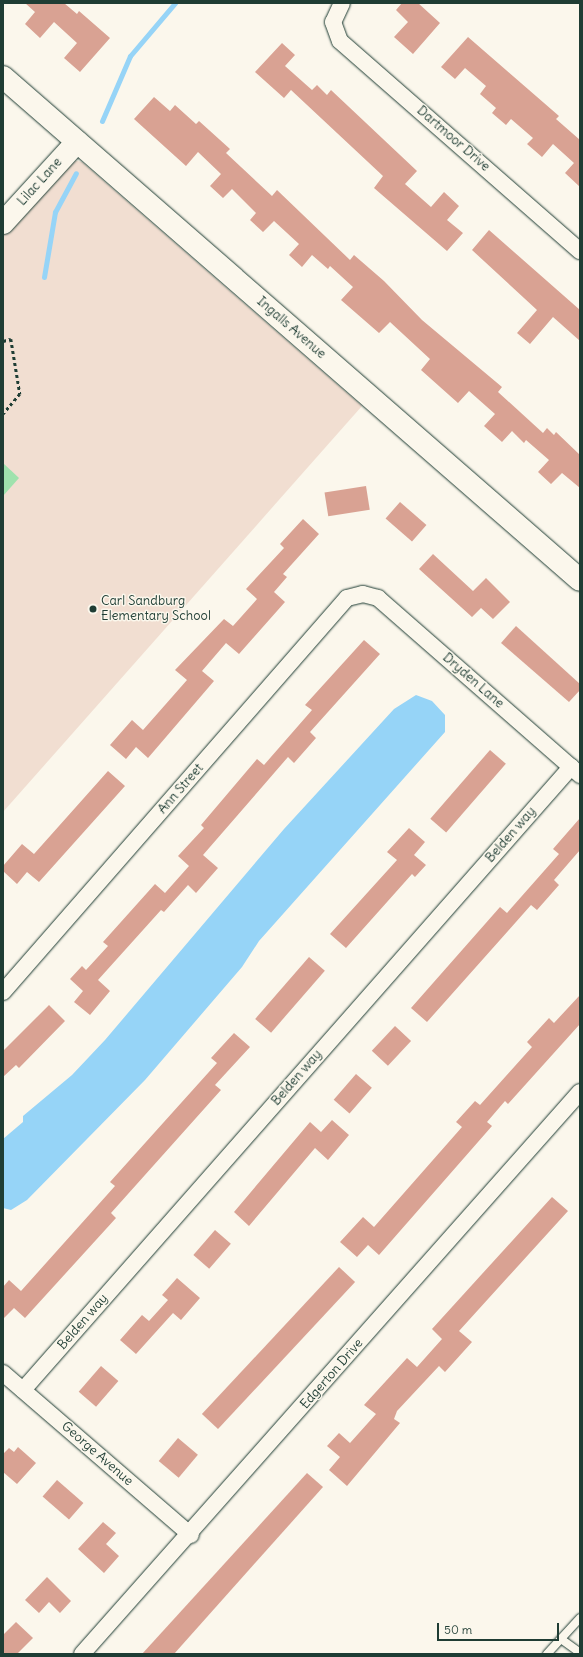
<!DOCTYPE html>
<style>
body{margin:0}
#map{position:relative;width:583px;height:1657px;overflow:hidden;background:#fbf7ec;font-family:Delius,sans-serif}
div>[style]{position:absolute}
.built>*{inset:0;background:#f1ded1}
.green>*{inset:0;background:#9fe2ad}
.water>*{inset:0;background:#96d4f7}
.stream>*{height:5px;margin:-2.5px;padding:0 2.5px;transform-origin:2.5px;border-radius:2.5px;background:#96d4f7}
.building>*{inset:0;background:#d9a293;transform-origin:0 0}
.path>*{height:2.5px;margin-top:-1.25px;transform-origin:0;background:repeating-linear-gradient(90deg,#1f3d34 0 3px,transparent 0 6px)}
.roads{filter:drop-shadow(0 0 1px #1f3d34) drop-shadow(0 0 1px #1f3d34)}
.lane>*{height:8px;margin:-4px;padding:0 4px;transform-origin:4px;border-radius:4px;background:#fbf7ec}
.street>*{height:16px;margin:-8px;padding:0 8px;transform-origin:8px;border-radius:8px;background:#fbf7ec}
.secondary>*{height:22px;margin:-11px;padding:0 11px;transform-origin:11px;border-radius:11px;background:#fbf7ec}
.dots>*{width:11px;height:11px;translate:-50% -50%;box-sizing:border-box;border:2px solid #fbf7ec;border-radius:50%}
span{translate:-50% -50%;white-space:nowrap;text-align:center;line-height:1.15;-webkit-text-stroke:3px #fbf7ec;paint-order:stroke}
.street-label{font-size:13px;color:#1f3d34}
.poi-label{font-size:13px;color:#1f3d34}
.left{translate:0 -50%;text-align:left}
.frame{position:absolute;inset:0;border:4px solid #1f3d34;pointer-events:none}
.scale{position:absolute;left:437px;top:1623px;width:122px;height:18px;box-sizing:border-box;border:2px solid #1f3d34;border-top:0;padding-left:5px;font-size:12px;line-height:14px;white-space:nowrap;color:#1f3d34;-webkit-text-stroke:3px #fbf7ec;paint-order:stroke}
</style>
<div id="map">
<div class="built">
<div style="clip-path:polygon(72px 160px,82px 162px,362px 406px,3px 812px,3px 232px)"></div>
</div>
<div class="green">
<div style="clip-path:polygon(3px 463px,19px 478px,3px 496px)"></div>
</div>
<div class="water">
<div style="clip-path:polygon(416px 695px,432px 701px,445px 715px,445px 732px,259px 941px,242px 967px,145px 1080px,27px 1200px,11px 1210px,3px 1208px,3px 1139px,23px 1122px,23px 1116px,72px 1075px,105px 1040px,284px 829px,394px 709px)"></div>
</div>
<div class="stream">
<div style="left:102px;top:121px;width:71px;rotate:-66.7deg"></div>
<div style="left:130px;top:56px;width:70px;rotate:-49.7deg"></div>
<div style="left:44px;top:277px;width:66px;rotate:-80.4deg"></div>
<div style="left:55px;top:212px;width:44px;rotate:-61.7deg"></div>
</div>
<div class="building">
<div style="clip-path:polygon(25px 3px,64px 3px,77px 14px,79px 11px,110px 38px,80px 72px,64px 58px,77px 43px,54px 22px,40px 38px,25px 24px,35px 12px)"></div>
<div style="clip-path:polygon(402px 3px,418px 3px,440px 23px,413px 54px,394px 37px,408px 22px,396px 10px)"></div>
<div style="clip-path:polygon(468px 37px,559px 116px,556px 119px,580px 140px,580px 187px,565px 173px,574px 163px,553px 144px,542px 157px,527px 144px,533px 138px,511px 119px,506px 125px,492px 113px,496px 108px,480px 94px,486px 86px,465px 68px,455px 79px,441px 67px)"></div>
<div style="clip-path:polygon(282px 43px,295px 55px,285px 66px,312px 90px,317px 85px,327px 95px,331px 90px,417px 171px,405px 184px,431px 207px,444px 192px,459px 206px,447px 220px,463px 233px,447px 251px,374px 188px,383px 176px,291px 90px,284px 98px,255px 72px)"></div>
<div style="clip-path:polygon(154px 97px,170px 111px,175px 105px,196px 124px,199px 121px,230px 149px,226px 153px,272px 196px,277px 190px,350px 260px,354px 255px,384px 281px,422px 320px,502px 387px,498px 392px,543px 433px,547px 428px,554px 435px,556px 432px,580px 455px,580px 488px,562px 473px,551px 484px,538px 472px,549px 460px,526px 440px,524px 443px,512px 431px,502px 442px,484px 426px,495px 414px,469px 391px,458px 403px,421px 370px,430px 359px,390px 322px,379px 333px,341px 300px,353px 287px,330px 266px,328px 269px,312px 255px,302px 267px,289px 255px,299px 244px,274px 221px,263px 232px,250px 220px,256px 213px,232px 189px,223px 198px,210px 186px,221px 174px,198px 152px,186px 166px,134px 119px)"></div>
<div style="clip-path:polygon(489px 230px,580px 310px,580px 341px,553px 317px,530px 344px,517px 333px,537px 310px,472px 250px)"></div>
<div style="left:366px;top:486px;width:24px;height:42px;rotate:81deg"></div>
<div style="left:400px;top:502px;width:35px;height:22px;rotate:41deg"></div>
<div style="clip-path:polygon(303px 519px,319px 534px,283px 574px,287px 577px,274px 592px,285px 602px,239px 654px,226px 643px,202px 671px,214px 681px,148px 758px,136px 747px,126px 759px,110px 745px,132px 720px,143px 730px,187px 680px,175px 670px,224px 619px,233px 626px,257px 599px,246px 589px,284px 548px,280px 544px)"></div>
<div style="clip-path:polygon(433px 554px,473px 591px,486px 578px,510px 602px,493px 619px,481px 608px,472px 617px,419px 569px)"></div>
<div style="clip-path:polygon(516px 626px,580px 684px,580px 690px,569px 702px,501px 643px)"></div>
<div style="clip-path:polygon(364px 640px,380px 654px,310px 732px,316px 738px,294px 763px,288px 757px,203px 855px,218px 868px,196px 893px,188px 885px,164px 912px,161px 910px,98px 980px,110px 991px,90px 1015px,74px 1002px,83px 991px,70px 979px,82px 966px,86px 970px,108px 946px,103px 942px,155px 884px,165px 893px,189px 866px,178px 856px,204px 828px,201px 825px,257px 759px,264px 765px,312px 710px,305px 705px)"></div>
<div style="left:490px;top:750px;width:21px;height:91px;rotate:41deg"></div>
<div style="clip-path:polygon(108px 771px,125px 786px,39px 882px,27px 872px,17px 884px,3px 871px,3px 866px,22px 844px,34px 854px)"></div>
<div style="clip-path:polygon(580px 818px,580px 850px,554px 880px,559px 885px,537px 910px,531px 905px,427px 1022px,411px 1008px,500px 907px,507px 913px,559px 854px,553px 849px)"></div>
<div style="clip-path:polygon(409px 828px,425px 842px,414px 855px,426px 865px,415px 877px,412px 874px,346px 948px,330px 934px,397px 860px,387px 852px)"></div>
<div style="left:309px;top:957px;width:21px;height:82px;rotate:41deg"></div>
<div style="clip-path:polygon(580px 995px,580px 1024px,508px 1104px,505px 1101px,487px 1122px,492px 1126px,379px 1255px,368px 1245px,357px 1257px,340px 1242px,363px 1217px,374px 1227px,462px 1127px,456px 1122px,475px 1101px,480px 1105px,532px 1047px,527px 1042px,549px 1018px,554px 1023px)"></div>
<div style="clip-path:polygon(49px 1005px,65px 1021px,19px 1068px,16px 1065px,3px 1077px,3px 1051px)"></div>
<div style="left:395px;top:1026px;width:22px;height:34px;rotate:43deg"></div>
<div style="clip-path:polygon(234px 1033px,250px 1047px,215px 1085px,221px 1090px,111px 1213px,116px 1218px,25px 1318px,14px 1308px,3px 1319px,3px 1287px,9px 1280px,21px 1291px,115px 1186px,110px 1182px,217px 1063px,211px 1058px)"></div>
<div style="left:356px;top:1074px;width:21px;height:34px;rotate:41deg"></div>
<div style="clip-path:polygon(332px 1120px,349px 1135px,328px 1160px,315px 1148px,249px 1226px,234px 1212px,310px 1122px,321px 1132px)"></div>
<div style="clip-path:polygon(552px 1197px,568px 1211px,459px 1331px,472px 1342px,445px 1372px,439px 1366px,397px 1411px,394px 1419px,400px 1423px,347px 1486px,329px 1470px,340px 1457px,327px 1446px,339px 1433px,350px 1443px,376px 1414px,364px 1405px,407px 1358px,417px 1367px,442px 1339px,432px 1329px)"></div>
<div style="left:215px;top:1230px;width:21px;height:33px;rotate:41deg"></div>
<div style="left:339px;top:1267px;width:22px;height:201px;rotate:43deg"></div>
<div style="clip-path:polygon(177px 1278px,200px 1298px,181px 1320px,173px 1313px,136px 1354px,120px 1340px,142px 1315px,149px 1321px,168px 1300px,162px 1295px)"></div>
<div style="left:101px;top:1366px;width:23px;height:34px;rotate:41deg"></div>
<div style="left:178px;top:1438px;width:26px;height:30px;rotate:40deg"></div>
<div style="clip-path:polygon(18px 1447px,36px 1463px,17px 1484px,3px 1472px,3px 1454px,9px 1448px,14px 1452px)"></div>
<div style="clip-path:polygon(307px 1473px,323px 1487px,174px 1654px,142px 1654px)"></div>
<div style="left:57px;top:1480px;width:35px;height:22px;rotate:41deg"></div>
<div style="clip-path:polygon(103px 1522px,116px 1533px,106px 1544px,119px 1556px,104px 1573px,78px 1549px)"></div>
<div style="clip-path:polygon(47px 1577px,71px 1601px,60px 1613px,49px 1602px,39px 1613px,25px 1600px)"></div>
<div style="clip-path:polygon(16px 1622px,33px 1638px,17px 1654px,3px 1654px,3px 1635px)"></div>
</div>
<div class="path">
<div style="left:3px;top:341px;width:8px;rotate:-14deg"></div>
<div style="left:11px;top:339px;width:56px;rotate:80.7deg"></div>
<div style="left:20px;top:394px;width:26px;rotate:130deg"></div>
</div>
<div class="roads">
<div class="lane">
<div style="left:561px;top:1639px;width:24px;rotate:36deg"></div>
<div style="left:547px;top:1654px;width:49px;rotate:-47.5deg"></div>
</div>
<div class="street">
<div style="left:342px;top:3px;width:21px;rotate:115deg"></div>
<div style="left:333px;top:22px;width:20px;rotate:70deg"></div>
<div style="left:340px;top:41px;width:319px;rotate:41.2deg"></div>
<div style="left:3px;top:992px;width:523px;rotate:-48.88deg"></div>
<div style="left:347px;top:598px;width:16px;rotate:-14deg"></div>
<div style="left:363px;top:594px;width:16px;rotate:15deg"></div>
<div style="left:378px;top:598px;width:269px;rotate:41.2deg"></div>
<div style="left:3px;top:1373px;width:248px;rotate:40.8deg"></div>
<div style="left:23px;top:1390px;width:830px;rotate:-48.66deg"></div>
<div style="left:82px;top:1654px;width:751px;rotate:-48.46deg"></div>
</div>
<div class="secondary">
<div style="left:3px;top:77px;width:765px;rotate:41.08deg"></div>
<div style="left:3px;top:223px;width:110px;rotate:-47.6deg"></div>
</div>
</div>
<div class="dots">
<div style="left:93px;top:609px;background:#1f3d34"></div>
</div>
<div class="street-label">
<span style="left:453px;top:139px;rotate:41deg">Dartmoor Drive</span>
<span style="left:40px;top:182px;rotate:-48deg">Lilac Lane</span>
<span style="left:291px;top:328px;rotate:41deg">Ingalls Avenue</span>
<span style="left:473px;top:681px;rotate:41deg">Dryden Lane</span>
<span style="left:181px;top:789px;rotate:-49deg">Ann Street</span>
<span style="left:511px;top:835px;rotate:-49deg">Belden way</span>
<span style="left:297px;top:1078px;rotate:-49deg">Belden way</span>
<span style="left:83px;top:1322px;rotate:-49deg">Belden way</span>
<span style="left:332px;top:1374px;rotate:-49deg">Edgerton Drive</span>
<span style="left:97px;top:1454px;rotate:41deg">George Avenue</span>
</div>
<div class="poi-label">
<span class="left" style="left:101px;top:609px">Carl Sandburg<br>Elementary School</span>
</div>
<div class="frame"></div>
<div class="scale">50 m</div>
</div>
